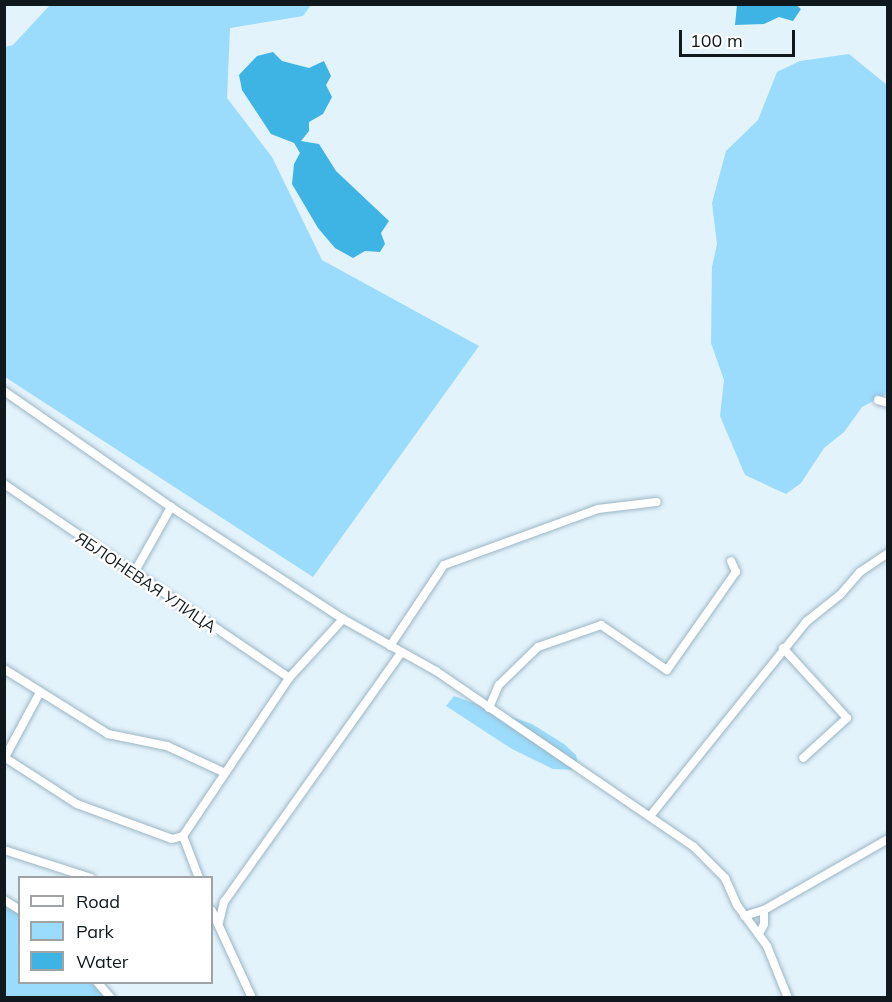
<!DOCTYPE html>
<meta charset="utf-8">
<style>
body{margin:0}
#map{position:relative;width:892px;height:1002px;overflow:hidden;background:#e3f3fc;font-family:Mulish,sans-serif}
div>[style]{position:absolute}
.green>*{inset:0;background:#9bdbfb}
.water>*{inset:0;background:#3eb4e5}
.roads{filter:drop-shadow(0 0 2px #9bb6c4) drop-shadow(0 0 2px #9bb6c4)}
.minor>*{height:8px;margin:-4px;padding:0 4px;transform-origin:4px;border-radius:4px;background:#fff}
span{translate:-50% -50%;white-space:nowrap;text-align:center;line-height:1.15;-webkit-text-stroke:5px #fff;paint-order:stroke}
.street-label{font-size:16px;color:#0e181d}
.frame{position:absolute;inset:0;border:6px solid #0e181d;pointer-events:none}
.legend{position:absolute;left:18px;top:876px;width:195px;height:108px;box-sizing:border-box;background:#fff;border:2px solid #9fa3a5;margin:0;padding:8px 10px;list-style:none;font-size:18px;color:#0e181d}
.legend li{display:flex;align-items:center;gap:12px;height:30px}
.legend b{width:30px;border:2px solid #9fa3a5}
.scale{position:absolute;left:679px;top:30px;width:116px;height:27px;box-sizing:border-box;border:3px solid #0e181d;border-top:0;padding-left:8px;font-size:18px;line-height:21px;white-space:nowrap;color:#0e181d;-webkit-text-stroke:4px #fff;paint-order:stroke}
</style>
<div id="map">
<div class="green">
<div style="clip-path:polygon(50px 5px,311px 5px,303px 16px,230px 28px,227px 98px,272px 157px,322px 260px,479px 346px,313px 577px,5px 377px,5px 47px,13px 45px)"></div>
<div style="clip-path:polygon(849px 54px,887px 85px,887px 394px,862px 407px,844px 432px,824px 448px,801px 483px,786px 494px,745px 475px,720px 416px,724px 380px,711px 343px,712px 267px,717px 244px,712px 203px,726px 151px,758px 120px,777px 72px,800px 61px)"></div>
<div style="clip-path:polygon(454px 696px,532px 724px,564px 744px,576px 755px,579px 770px,553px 769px,512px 749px,446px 706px)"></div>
<div style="clip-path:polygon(4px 897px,19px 909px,20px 982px,95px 983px,106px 997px,5px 997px)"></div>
</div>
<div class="water">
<div style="clip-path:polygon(737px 4px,796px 5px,801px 9px,793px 21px,779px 17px,764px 24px,735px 25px)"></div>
<div style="clip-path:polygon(273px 52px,282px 61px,309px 68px,324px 61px,331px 76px,326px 85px,332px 97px,323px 114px,309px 122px,309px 131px,301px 141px,319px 144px,336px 171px,389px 221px,381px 233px,385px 244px,380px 252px,365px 251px,353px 258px,335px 248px,318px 228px,292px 184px,294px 164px,300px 153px,294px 143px,271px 134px,242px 90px,239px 75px,257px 56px)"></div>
</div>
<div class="roads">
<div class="minor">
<div style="left:4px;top:391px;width:203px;rotate:34.8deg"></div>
<div style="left:171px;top:507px;width:205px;rotate:33.1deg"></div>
<div style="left:343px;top:619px;width:107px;rotate:29.2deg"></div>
<div style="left:436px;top:671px;width:312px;rotate:34.3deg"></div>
<div style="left:694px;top:847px;width:44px;rotate:45deg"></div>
<div style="left:725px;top:878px;width:30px;rotate:66deg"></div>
<div style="left:737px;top:905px;width:51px;rotate:53.8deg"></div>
<div style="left:767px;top:946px;width:56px;rotate:68deg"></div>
<div style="left:878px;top:400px;width:10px;rotate:17deg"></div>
<div style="left:4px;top:484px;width:345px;rotate:34.2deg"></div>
<div style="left:134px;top:573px;width:76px;rotate:-60.7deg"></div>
<div style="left:390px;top:646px;width:97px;rotate:-56.3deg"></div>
<div style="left:444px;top:565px;width:164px;rotate:-20deg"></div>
<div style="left:598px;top:509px;width:59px;rotate:-6.8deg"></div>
<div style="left:783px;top:648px;width:95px;rotate:47.6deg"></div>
<div style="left:847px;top:718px;width:59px;rotate:137.7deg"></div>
<div style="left:4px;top:669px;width:123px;rotate:32deg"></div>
<div style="left:108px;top:734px;width:60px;rotate:11.5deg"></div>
<div style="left:167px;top:746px;width:62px;rotate:24.9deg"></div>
<div style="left:489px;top:708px;width:25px;rotate:-67deg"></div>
<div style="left:499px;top:685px;width:54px;rotate:-44.3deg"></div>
<div style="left:538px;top:647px;width:67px;rotate:-19.2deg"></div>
<div style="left:601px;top:625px;width:80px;rotate:34.3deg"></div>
<div style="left:667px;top:670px;width:120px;rotate:-54.9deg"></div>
<div style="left:736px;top:572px;width:12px;rotate:-114deg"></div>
<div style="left:4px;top:757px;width:87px;rotate:32.8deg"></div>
<div style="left:77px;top:804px;width:101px;rotate:20.2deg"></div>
<div style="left:172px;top:839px;width:11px;rotate:-15deg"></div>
<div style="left:5px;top:757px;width:72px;rotate:-61.6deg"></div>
<div style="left:651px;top:815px;width:248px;rotate:-51.2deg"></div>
<div style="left:806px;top:622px;width:43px;rotate:-38.5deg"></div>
<div style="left:840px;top:595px;width:30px;rotate:-49deg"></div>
<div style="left:860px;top:572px;width:34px;rotate:-34deg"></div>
<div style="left:4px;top:850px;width:91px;rotate:17.8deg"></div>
<div style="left:199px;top:878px;width:45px;rotate:-110.9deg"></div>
<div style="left:183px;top:836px;width:190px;rotate:-56.1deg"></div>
<div style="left:289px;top:678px;width:80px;rotate:-47.5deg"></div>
<div style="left:4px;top:900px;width:19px;rotate:32deg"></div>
<div style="left:212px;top:911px;width:96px;rotate:65.3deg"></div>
<div style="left:744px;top:916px;width:21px;rotate:-17deg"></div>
<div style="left:764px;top:910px;width:143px;rotate:-29.8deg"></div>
<div style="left:219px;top:922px;width:21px;rotate:-76deg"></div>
<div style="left:224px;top:902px;width:305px;rotate:-54.6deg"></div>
<div style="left:759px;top:934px;width:11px;rotate:-63deg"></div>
<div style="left:764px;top:924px;width:14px;rotate:-90deg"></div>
<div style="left:97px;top:982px;width:21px;rotate:49deg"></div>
</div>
</div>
<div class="street-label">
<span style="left:146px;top:582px;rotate:34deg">ЯБЛОНЕВАЯ УЛИЦА</span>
</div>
<div class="frame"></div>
<ul class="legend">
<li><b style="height:8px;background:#fff"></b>Road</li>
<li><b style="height:16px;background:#9bdbfb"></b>Park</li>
<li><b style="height:16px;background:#3eb4e5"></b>Water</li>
</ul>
<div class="scale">100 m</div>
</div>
